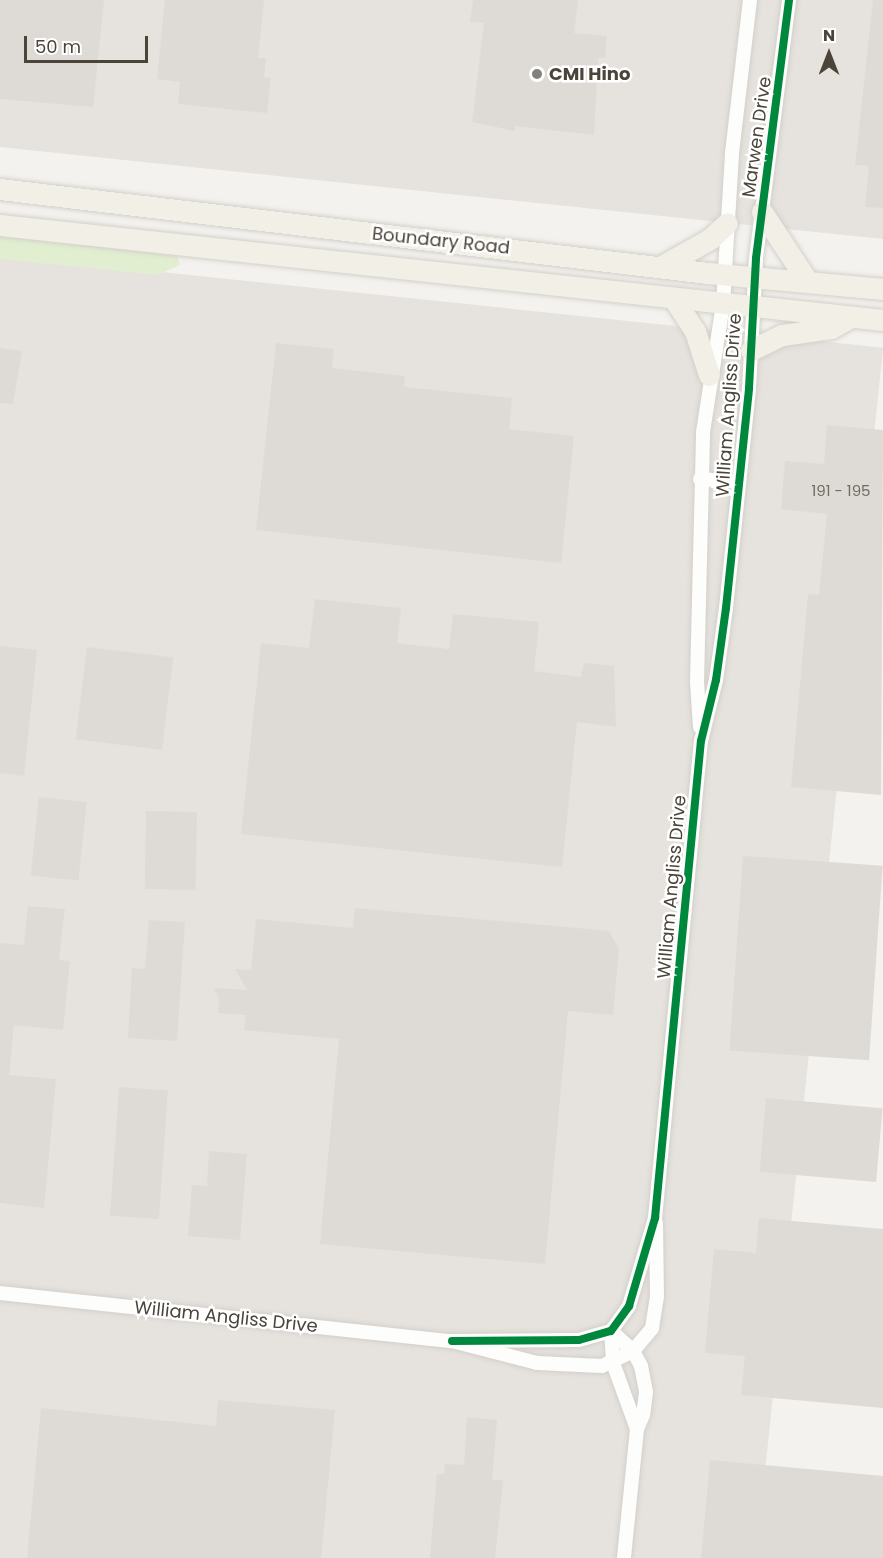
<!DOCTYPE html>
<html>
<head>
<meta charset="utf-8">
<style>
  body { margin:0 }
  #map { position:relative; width:883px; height:1558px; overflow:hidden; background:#f4f2ee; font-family:Poppins,sans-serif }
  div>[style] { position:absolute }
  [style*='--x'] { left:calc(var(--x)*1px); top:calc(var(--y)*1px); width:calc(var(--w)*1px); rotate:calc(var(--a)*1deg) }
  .industrial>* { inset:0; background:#e6e2de; transform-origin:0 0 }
  .green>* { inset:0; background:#e1eecf }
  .parking>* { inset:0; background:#e6e3df; transform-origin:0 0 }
  .building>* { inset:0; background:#dedbd6; transform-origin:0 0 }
  .roads { filter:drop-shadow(0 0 2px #d2d0cb) drop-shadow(0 0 2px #d2d0cb) }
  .street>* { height:14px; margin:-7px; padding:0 7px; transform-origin:7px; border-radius:7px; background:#fdfdfc }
  .primary>* { height:21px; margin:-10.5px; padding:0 10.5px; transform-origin:10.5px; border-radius:10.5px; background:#f2efe6 }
  .cycleway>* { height:8px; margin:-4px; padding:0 4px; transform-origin:4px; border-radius:4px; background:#00873e }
  .dots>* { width:16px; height:16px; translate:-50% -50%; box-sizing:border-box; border:3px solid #fff; border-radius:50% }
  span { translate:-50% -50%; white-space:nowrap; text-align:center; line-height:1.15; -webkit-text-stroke:5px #fff; paint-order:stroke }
  .number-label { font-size:15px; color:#706a61 }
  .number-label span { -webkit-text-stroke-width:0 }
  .poi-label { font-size:18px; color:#4b4439; font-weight:700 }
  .left { translate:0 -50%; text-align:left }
  .street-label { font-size:18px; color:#4b4439 }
  .north { position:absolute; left:799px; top:24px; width:60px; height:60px; -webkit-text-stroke:4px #fff; paint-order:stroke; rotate:0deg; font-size:16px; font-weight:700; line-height:24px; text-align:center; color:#4b4439 }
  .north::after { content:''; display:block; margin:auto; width:21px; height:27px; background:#4b4439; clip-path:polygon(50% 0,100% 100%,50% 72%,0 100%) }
  .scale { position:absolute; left:24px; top:36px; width:124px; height:27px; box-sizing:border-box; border:3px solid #4b4439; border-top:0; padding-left:8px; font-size:18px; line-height:21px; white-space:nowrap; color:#4b4439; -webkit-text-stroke:4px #fff; paint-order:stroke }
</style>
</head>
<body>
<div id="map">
  <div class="industrial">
    <i style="clip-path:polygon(0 0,883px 0,883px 239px,0 147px)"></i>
    <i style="left:0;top:255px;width:888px;height:1303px;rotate:6deg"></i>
  </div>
  <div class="green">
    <i style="clip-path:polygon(0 233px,176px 253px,180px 265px,158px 275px,0 259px)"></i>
  </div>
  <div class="parking">
    <i style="left:0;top:305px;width:209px;height:42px;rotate:6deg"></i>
    <i style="clip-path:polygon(438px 346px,566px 359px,583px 362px,599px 372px,612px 386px,607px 467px,575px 463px,578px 436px,566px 434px,569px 402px,414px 386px,418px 353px)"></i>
    <i style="clip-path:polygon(568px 499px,601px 502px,594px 532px,606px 534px,603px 568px,561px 563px)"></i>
    <i style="clip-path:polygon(625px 670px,667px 674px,647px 864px,604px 868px,562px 863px,575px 739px,587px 740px,588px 728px,619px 731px)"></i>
    <i style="clip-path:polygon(579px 1054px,622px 1059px,609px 1180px,582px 1177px,580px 1194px,551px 1192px,560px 1101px,574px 1102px)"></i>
  </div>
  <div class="building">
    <i style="clip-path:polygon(0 0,104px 0,93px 107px,0 99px)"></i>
    <i style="clip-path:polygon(165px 0,264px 0,258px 58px,266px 58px,264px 77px,271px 78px,267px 113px,178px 104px,180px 82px,157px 79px)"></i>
    <i style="clip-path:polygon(473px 0,578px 0,574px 33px,607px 36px,605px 58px,598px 58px,594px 135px,515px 126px,515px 131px,472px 122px,484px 23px,470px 22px)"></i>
    <i style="clip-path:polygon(873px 0,883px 0,883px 208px,865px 207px,869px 166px,855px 165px)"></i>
    <i style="clip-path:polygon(276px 343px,334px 349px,332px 368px,405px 376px,404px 387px,512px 398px,509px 429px,574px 436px,561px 563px,256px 530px)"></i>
    <i style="clip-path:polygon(0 348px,22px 351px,13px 404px,0 403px)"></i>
    <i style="clip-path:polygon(827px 425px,883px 430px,881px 795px,791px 787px,808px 594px,819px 595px,827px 514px,781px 509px,785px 461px,824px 464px)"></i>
    <i style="clip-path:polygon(315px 599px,401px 608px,397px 643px,449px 649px,453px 614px,539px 622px,534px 671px,581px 677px,584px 663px,614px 666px,616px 727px,577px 722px,562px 867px,241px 834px,261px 643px,309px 648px)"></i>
    <i style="clip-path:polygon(0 646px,37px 650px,24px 776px,0 773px)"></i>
    <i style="left:87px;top:647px;width:87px;height:93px;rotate:7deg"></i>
    <i style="left:39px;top:797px;width:48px;height:79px;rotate:6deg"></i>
    <i style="left:146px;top:811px;width:51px;height:78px;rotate:1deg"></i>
    <i style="left:743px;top:856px;width:140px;height:195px;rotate:4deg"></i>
    <i style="clip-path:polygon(28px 906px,65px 909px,59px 960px,70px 961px,63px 1030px,14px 1025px,9px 1075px,56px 1079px,44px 1208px,0 1203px,0 943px,24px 945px)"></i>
    <i style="clip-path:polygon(355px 908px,609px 931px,619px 949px,613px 1015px,568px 1011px,545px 1264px,320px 1244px,339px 1039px,244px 1030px,246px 1015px,218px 1013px,219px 999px,214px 988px,247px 990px,235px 969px,251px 970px,256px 919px,353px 928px)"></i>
    <i style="clip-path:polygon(149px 920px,185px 922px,177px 1041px,128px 1038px,132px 968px,145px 969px)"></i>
    <i style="left:119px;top:1087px;width:49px;height:129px;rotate:4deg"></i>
    <i style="left:766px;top:1098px;width:117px;height:74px;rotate:5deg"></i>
    <i style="clip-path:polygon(209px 1151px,247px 1154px,240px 1240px,188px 1236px,192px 1185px,207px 1186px)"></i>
    <i style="clip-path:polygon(759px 1218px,883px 1229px,883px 1408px,741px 1395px,745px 1356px,705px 1353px,714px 1249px,756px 1253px)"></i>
    <i style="clip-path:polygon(218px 1400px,335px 1410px,321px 1558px,27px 1558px,41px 1408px,216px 1426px)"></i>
    <i style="clip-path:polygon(467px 1417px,497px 1420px,492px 1480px,503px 1480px,495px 1558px,430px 1558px,437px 1474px,444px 1474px,445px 1464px,464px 1465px)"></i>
    <i style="clip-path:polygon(710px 1460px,883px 1476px,883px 1558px,701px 1558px)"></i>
  </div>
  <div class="roads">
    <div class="street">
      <i style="--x:700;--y:479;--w:39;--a:4"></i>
      <i style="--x:700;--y:727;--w:45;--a:-93.8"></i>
      <i style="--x:697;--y:682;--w:250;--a:-88.6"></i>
      <i style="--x:703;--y:432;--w:129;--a:-81.1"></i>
      <i style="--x:723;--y:305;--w:152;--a:-86.6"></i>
      <i style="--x:732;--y:153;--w:154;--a:-83.3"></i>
      <i style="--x:0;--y:1293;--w:455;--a:6.1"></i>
      <i style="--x:452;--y:1341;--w:88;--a:14.5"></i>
      <i style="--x:537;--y:1363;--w:65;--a:2.6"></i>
      <i style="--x:602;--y:1366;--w:34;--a:-26"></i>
      <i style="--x:633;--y:1351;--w:30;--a:-50"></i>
      <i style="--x:652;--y:1328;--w:32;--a:-81"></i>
      <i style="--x:657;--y:1296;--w:73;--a:-90.8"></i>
      <i style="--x:611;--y:1331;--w:30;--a:42"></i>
      <i style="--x:633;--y:1351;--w:17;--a:62"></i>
      <i style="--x:641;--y:1366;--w:26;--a:79"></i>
      <i style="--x:646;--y:1392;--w:23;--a:97"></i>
      <i style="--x:643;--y:1415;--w:15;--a:113"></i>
      <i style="--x:637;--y:1429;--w:130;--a:95.8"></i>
      <i style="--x:611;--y:1331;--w:32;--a:86"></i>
      <i style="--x:613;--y:1363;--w:70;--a:70"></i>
      <i style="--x:452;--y:1341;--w:127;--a:-0.5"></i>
      <i style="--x:579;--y:1340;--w:33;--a:-16"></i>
      <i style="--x:611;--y:1331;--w:31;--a:-54"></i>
      <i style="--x:629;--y:1306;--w:92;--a:-73.5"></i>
      <i style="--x:655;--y:1218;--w:479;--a:-84.5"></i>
      <i style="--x:701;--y:741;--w:63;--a:-76.2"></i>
      <i style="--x:716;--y:680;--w:73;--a:-82.1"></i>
      <i style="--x:726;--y:608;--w:221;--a:-84"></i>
      <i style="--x:749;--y:388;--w:130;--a:-86.9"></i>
      <i style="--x:756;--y:258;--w:260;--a:-82.7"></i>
    </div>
    <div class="primary">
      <i style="--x:0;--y:189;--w:713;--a:6.77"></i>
      <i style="--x:708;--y:273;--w:176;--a:5.2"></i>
      <i style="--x:762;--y:212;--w:84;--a:56.7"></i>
      <i style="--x:0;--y:225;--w:888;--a:6.14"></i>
      <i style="--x:662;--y:266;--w:55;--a:-29.4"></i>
      <i style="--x:710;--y:239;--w:23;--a:-43"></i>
      <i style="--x:674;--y:299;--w:38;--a:57"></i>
      <i style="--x:695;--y:331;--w:46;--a:72.3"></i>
      <i style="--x:751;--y:350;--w:34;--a:-26"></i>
      <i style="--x:782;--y:335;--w:49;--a:-8.1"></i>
      <i style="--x:831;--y:328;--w:21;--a:-29"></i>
    </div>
  </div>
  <div class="cycleway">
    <i style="--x:452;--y:1341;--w:127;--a:-0.5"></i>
    <i style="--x:579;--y:1340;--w:33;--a:-16"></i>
    <i style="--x:611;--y:1331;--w:31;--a:-54"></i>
    <i style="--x:629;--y:1306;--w:92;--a:-73.5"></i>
    <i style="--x:655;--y:1218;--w:479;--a:-84.5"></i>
    <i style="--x:701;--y:741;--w:63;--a:-76.2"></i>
    <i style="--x:716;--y:680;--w:73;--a:-82.1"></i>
    <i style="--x:726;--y:608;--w:221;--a:-84"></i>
    <i style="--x:749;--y:388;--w:130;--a:-86.9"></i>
    <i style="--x:756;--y:258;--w:260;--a:-82.7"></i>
  </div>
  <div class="dots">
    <i style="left:537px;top:74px;background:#868178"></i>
  </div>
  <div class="number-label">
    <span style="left:841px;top:491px">191 - 195</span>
  </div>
  <div class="poi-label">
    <span class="left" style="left:549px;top:74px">CMI Hino</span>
  </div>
  <div class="street-label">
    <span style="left:757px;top:137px;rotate:-82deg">Marwen Drive</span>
    <span style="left:441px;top:241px;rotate:6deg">Boundary Road</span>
    <span style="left:729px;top:405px;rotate:-86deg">William Angliss Drive</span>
    <span style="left:672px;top:887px;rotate:-85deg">William Angliss Drive</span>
    <span style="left:226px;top:1317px;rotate:6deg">William Angliss Drive</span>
  </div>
  <div class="north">N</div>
  <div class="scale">50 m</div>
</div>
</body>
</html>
